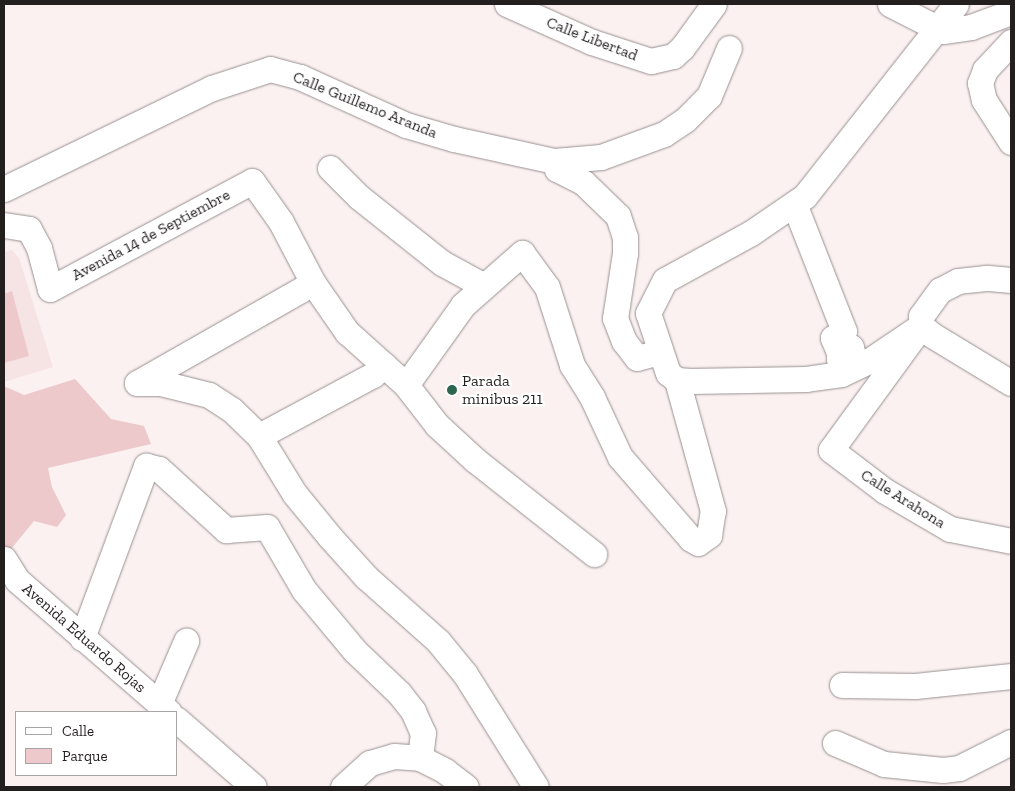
<!DOCTYPE html>
<html>
<head>
<meta charset="utf-8">
<style>
  body { margin:0 }
  #map { position:relative; width:1015px; height:791px; overflow:hidden; background:#fbf1f1; font-family:"Zilla Slab",serif }
  div>[style] { position:absolute }
  [style*='--x'] { left:calc(var(--x)*1px); top:calc(var(--y)*1px); width:calc(var(--w)*1px); rotate:calc(var(--a)*1deg) }
  .built>* { inset:0; background:#f6e3e4 }
  .green>* { inset:0; background:#edc9cb }
  .roads { filter:drop-shadow(0 0 1px #999091) drop-shadow(0 0 1px #999091) }
  .minor>* { height:25px; margin:-12.5px; padding:0 12.5px; transform-origin:12.5px; border-radius:12.5px; background:#fff }
  .dots>* { width:14px; height:14px; translate:-50% -50%; box-sizing:border-box; border:2px solid #fff; border-radius:50% }
  span { translate:-50% -50%; white-space:nowrap; text-align:center; line-height:1.15; -webkit-text-stroke:4.5px #fff; paint-order:stroke }
  .street-label { font-size:16px; color:#231f1f }
  .poi-label { font-size:16px; color:#231f1f }
  .left { translate:0 -50%; text-align:left }
  .frame { position:absolute; inset:0; border:5px solid #231f1f; pointer-events:none }
  .legend { position:absolute; left:15px; top:711px; width:162px; height:65px; box-sizing:border-box; background:#fff; border:1px solid #a7a5a5; margin:0; padding:6px 9px; list-style:none; font-size:15px; color:#231f1f }
  .legend li { display:flex; align-items:center; gap:10px; height:25px }
  .legend b { width:25px; border:1px solid #a7a5a5 }
</style>
</head>
<body>
<div id="map">
  <div class="built">
    <i style="clip-path:polygon(12px 250px,19px 258px,53px 367px,4px 382px,4px 252px)"></i>
  </div>
  <div class="green">
    <i style="clip-path:polygon(12px 291px,29px 356px,4px 363px,4px 294px)"></i>
    <i style="clip-path:polygon(75px 379px,111px 419px,144px 426px,151px 444px,48px 468px,52px 487px,66px 515px,57px 527px,34px 521px,7px 554px,4px 546px,4px 386px,24px 395px)"></i>
  </div>
  <div class="roads">
    <div class="minor">
      <i style="--x:507;--y:4;--w:93;--a:24.1"></i>
      <i style="--x:592;--y:42;--w:62;--a:17.9"></i>
      <i style="--x:651;--y:61;--w:23;--a:-13"></i>
      <i style="--x:673;--y:56;--w:12;--a:-42"></i>
      <i style="--x:682;--y:48;--w:54;--a:-54"></i>
      <i style="--x:890;--y:4;--w:59;--a:27"></i>
      <i style="--x:943;--y:31;--w:28;--a:-8"></i>
      <i style="--x:971;--y:27;--w:43;--a:-20.6"></i>
      <i style="--x:1011;--y:42;--w:38;--a:133"></i>
      <i style="--x:985;--y:70;--w:14;--a:111"></i>
      <i style="--x:980;--y:83;--w:17;--a:77"></i>
      <i style="--x:984;--y:100;--w:50;--a:57.3"></i>
      <i style="--x:554;--y:161;--w:9;--a:69"></i>
      <i style="--x:557;--y:169;--w:30;--a:27"></i>
      <i style="--x:584;--y:183;--w:47;--a:44.1"></i>
      <i style="--x:618;--y:216;--w:22;--a:72"></i>
      <i style="--x:625;--y:237;--w:16;--a:90"></i>
      <i style="--x:625;--y:253;--w:66;--a:98.7"></i>
      <i style="--x:615;--y:318;--w:25;--a:69"></i>
      <i style="--x:624;--y:341;--w:21;--a:53"></i>
      <i style="--x:637;--y:358;--w:23;--a:-15"></i>
      <i style="--x:330;--y:168;--w:41;--a:45"></i>
      <i style="--x:359;--y:197;--w:106;--a:38.5"></i>
      <i style="--x:442;--y:263;--w:48;--a:28.7"></i>
      <i style="--x:4;--y:189;--w:231;--a:-25.9"></i>
      <i style="--x:212;--y:88;--w:61;--a:-18.1"></i>
      <i style="--x:270;--y:69;--w:31;--a:15"></i>
      <i style="--x:300;--y:77;--w:116;--a:24.4"></i>
      <i style="--x:406;--y:125;--w:50;--a:16.3"></i>
      <i style="--x:454;--y:139;--w:102;--a:12.4"></i>
      <i style="--x:554;--y:161;--w:47;--a:-4.9"></i>
      <i style="--x:601;--y:157;--w:67;--a:-20.1"></i>
      <i style="--x:664;--y:134;--w:25;--a:-34"></i>
      <i style="--x:685;--y:120;--w:34;--a:-45"></i>
      <i style="--x:709;--y:96;--w:52;--a:-67.4"></i>
      <i style="--x:795;--y:206;--w:134;--a:68.6"></i>
      <i style="--x:844;--y:331;--w:13;--a:148"></i>
      <i style="--x:833;--y:338;--w:13;--a:67"></i>
      <i style="--x:838;--y:350;--w:13;--a:-13"></i>
      <i style="--x:851;--y:347;--w:5;--a:79"></i>
      <i style="--x:852;--y:352;--w:14;--a:155"></i>
      <i style="--x:839;--y:358;--w:16;--a:83"></i>
      <i style="--x:4;--y:225;--w:25;--a:9"></i>
      <i style="--x:29;--y:229;--w:21;--a:62"></i>
      <i style="--x:39;--y:248;--w:42;--a:75"></i>
      <i style="--x:50;--y:289;--w:229;--a:-28.1"></i>
      <i style="--x:252;--y:181;--w:50;--a:54.7"></i>
      <i style="--x:281;--y:222;--w:69;--a:62.3"></i>
      <i style="--x:313;--y:283;--w:60;--a:55.2"></i>
      <i style="--x:347;--y:332;--w:79;--a:41.9"></i>
      <i style="--x:406;--y:385;--w:51;--a:52.2"></i>
      <i style="--x:437;--y:425;--w:52;--a:42.6"></i>
      <i style="--x:475;--y:460;--w:152;--a:38.3"></i>
      <i style="--x:1011;--y:280;--w:25;--a:-175"></i>
      <i style="--x:986;--y:278;--w:28;--a:174"></i>
      <i style="--x:958;--y:281;--w:20;--a:153"></i>
      <i style="--x:940;--y:290;--w:32;--a:126"></i>
      <i style="--x:921;--y:316;--w:10;--a:90"></i>
      <i style="--x:921;--y:326;--w:14;--a:39"></i>
      <i style="--x:932;--y:335;--w:92;--a:31.3"></i>
      <i style="--x:921;--y:326;--w:63;--a:146.1"></i>
      <i style="--x:869;--y:361;--w:31;--a:155"></i>
      <i style="--x:841;--y:374;--w:35;--a:172"></i>
      <i style="--x:806;--y:379;--w:116;--a:179"></i>
      <i style="--x:690;--y:381;--w:13;--a:-176"></i>
      <i style="--x:677;--y:380;--w:11;--a:-142"></i>
      <i style="--x:668;--y:373;--w:63;--a:-108.4"></i>
      <i style="--x:648;--y:313;--w:37;--a:-63"></i>
      <i style="--x:665;--y:280;--w:98;--a:-28.7"></i>
      <i style="--x:751;--y:233;--w:65;--a:-34.4"></i>
      <i style="--x:805;--y:196;--w:244;--a:-51.8"></i>
      <i style="--x:914;--y:336;--w:141;--a:126.1"></i>
      <i style="--x:831;--y:450;--w:68;--a:37.2"></i>
      <i style="--x:885;--y:491;--w:75;--a:30.3"></i>
      <i style="--x:950;--y:529;--w:62;--a:11.1"></i>
      <i style="--x:137;--y:383;--w:24;--a:0"></i>
      <i style="--x:161;--y:383;--w:49;--a:14"></i>
      <i style="--x:209;--y:395;--w:27;--a:33"></i>
      <i style="--x:232;--y:410;--w:37;--a:44"></i>
      <i style="--x:259;--y:436;--w:67;--a:58.4"></i>
      <i style="--x:294;--y:493;--w:57;--a:50.7"></i>
      <i style="--x:330;--y:537;--w:54;--a:48"></i>
      <i style="--x:366;--y:577;--w:96;--a:41.6"></i>
      <i style="--x:438;--y:641;--w:43;--a:50.7"></i>
      <i style="--x:465;--y:674;--w:133;--a:57.9"></i>
      <i style="--x:137;--y:383;--w:202;--a:-29.6"></i>
      <i style="--x:406;--y:385;--w:98;--a:-54.5"></i>
      <i style="--x:463;--y:305;--w:79;--a:-41.4"></i>
      <i style="--x:522;--y:253;--w:42;--a:53.7"></i>
      <i style="--x:547;--y:287;--w:82;--a:72.2"></i>
      <i style="--x:572;--y:365;--w:38;--a:58"></i>
      <i style="--x:592;--y:397;--w:66;--a:65"></i>
      <i style="--x:620;--y:457;--w:108;--a:49.1"></i>
      <i style="--x:691;--y:539;--w:8;--a:30"></i>
      <i style="--x:698;--y:543;--w:14;--a:-36"></i>
      <i style="--x:709;--y:535;--w:24;--a:-81"></i>
      <i style="--x:713;--y:511;--w:136;--a:-105.4"></i>
      <i style="--x:259;--y:436;--w:129;--a:-28.2"></i>
      <i style="--x:373;--y:375;--w:15;--a:-42"></i>
      <i style="--x:4;--y:559;--w:25;--a:58"></i>
      <i style="--x:17;--y:580;--w:201;--a:41"></i>
      <i style="--x:82;--y:638;--w:184;--a:-69.6"></i>
      <i style="--x:146;--y:466;--w:13;--a:13"></i>
      <i style="--x:159;--y:469;--w:91;--a:42.3"></i>
      <i style="--x:226;--y:530;--w:41;--a:-4.2"></i>
      <i style="--x:267;--y:527;--w:73;--a:59.6"></i>
      <i style="--x:304;--y:590;--w:80;--a:50.1"></i>
      <i style="--x:355;--y:651;--w:61;--a:43.7"></i>
      <i style="--x:399;--y:693;--w:23;--a:52"></i>
      <i style="--x:413;--y:711;--w:24;--a:66"></i>
      <i style="--x:423;--y:733;--w:25;--a:97"></i>
      <i style="--x:842;--y:685;--w:73;--a:0.8"></i>
      <i style="--x:915;--y:686;--w:97;--a:-5.9"></i>
      <i style="--x:159;--y:704;--w:69;--a:-66.8"></i>
      <i style="--x:176;--y:719;--w:103;--a:41.1"></i>
      <i style="--x:835;--y:743;--w:53;--a:23.2"></i>
      <i style="--x:884;--y:764;--w:59;--a:5.8"></i>
      <i style="--x:943;--y:770;--w:16;--a:-7"></i>
      <i style="--x:959;--y:768;--w:58;--a:-26.6"></i>
      <i style="--x:343;--y:787;--w:36;--a:-42"></i>
      <i style="--x:370;--y:763;--w:25;--a:-16"></i>
      <i style="--x:394;--y:756;--w:26;--a:4"></i>
      <i style="--x:420;--y:758;--w:28;--a:27"></i>
      <i style="--x:445;--y:771;--w:26;--a:37"></i>
    </div>
  </div>
  <div class="dots">
    <i style="left:452px;top:390px;background:#2c664e"></i>
  </div>
  <div class="street-label">
    <span style="left:592px;top:39px;rotate:21deg">Calle Libertad</span>
    <span style="left:365px;top:105px;rotate:22deg">Calle Guillemo Aranda</span>
    <span style="left:151px;top:235px;rotate:-28deg">Avenida 14 de Septiembre</span>
    <span style="left:903px;top:499px;rotate:32deg">Calle Arahona</span>
    <span style="left:84px;top:638px;rotate:41deg">Avenida Eduardo Rojas</span>
  </div>
  <div class="poi-label">
    <span class="left" style="left:462px;top:390px">Parada<br>minibus 211</span>
  </div>
  <div class="frame"></div>
  <ul class="legend">
  <li><b style="height:6px;background:#fff"></b>Calle</li>
  <li><b style="height:14px;background:#edc9cb"></b>Parque</li>
  </ul>
</div>
</body>
</html>
